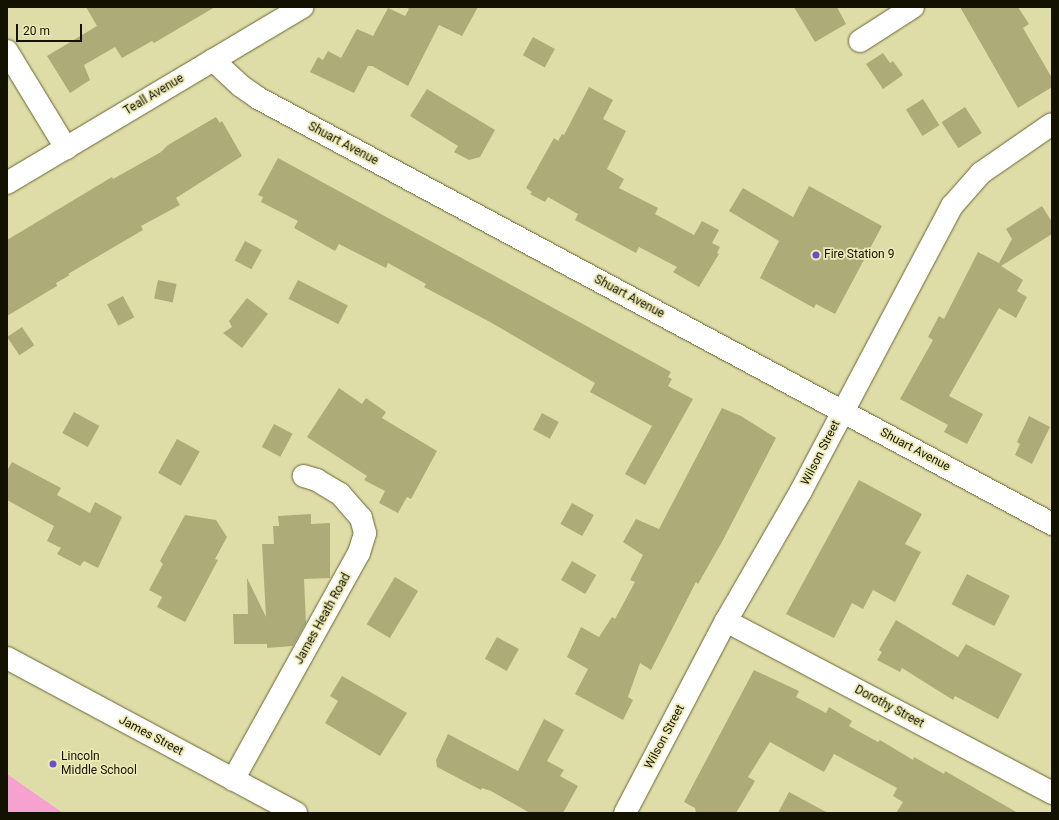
<!DOCTYPE html>
<html>
<head>
<meta charset="utf-8">
<style>
  body { margin:0 }
  #map { position:relative; width:1059px; height:820px; overflow:hidden; background:#dfdda7; font-family:Roboto,sans-serif }
  div>[style] { position:absolute }
  [style*='--x'] { left:calc(var(--x)*1px); top:calc(var(--y)*1px); width:calc(var(--w)*1px); rotate:calc(var(--a)*1deg) }
  .green>* { inset:0; background:#f6a1d0 }
  .building>* { inset:0; background:#adab77; transform-origin:0 0 }
  .roads { filter:drop-shadow(0 0 1px #686634) drop-shadow(0 0 1px #686634) }
  .minor>* { height:22px; margin:-11px; padding:0 11px; transform-origin:11px; border-radius:11px; background:#fff }
  .tertiary>* { height:22px; margin:-11px; padding:0 11px; transform-origin:11px; border-radius:11px; background:#fff }
  .primary>* { height:22px; margin:-11px; padding:0 11px; transform-origin:11px; border-radius:11px; background:#fff }
  .dots>* { width:11px; height:11px; translate:-50% -50%; box-sizing:border-box; border:2px solid #eceab4; border-radius:50% }
  span { translate:-50% -50%; white-space:nowrap; text-align:center; line-height:1.15; -webkit-text-stroke:3.5px #eceab4; paint-order:stroke }
  .street-label { font-size:12px; color:#131201 }
  .poi-label { font-size:12px; color:#131201 }
  .left { translate:0 -50%; text-align:left }
  .frame { position:absolute; inset:0; border:8px solid #131201; pointer-events:none }
  .scale { position:absolute; left:16px; top:24px; width:66px; height:18px; box-sizing:border-box; border:2px solid #131201; border-top:0; padding-left:5px; font-size:12px; line-height:14px; white-space:nowrap; color:#131201; -webkit-text-stroke:3px #eceab4; paint-order:stroke }
</style>
</head>
<body>
<div id="map">
  <div class="green">
    <i style="clip-path:polygon(7px 774px,63px 813px,7px 813px)"></i>
  </div>
  <div class="building">
    <i style="clip-path:polygon(86px 7px,215px 7px,154px 43px,152px 41px,122px 58px,115px 47px,84px 65px,90px 80px,70px 93px,47px 56px,97px 26px)"></i>
    <i style="clip-path:polygon(406px 7px,478px 7px,462px 36px,439px 25px,408px 86px,372px 66px,368px 66px,354px 93px,310px 72px,318px 57px,323px 60px,328px 51px,341px 58px,357px 29px,373px 36px,388px 8px,405px 16px,409px 9px)"></i>
    <i style="clip-path:polygon(794px 7px,837px 7px,846px 24px,815px 42px)"></i>
    <i style="clip-path:polygon(960px 7px,1018px 7px,1029px 24px,1023px 28px,1052px 78px,1052px 87px,1018px 108px)"></i>
    <i style="left:533px;top:37px;width:25px;height:21px;rotate:29deg"></i>
    <i style="clip-path:polygon(883px 53px,890px 63px,893px 61px,903px 75px,883px 89px,866px 64px)"></i>
    <i style="clip-path:polygon(589px 87px,613px 100px,603px 119px,626px 131px,607px 169px,624px 179px,619px 188px,658px 208px,655px 214px,694px 235px,702px 221px,719px 230px,712px 243px,720px 247px,717px 253px,719px 254px,699px 287px,673px 272px,677px 267px,639px 247px,636px 253px,575px 220px,578px 214px,548px 197px,545px 202px,530px 194px,532px 192px,526px 188px,554px 138px,558px 141px,562px 134px,564px 135px)"></i>
    <i style="clip-path:polygon(427px 89px,495px 130px,480px 157px,469px 160px,454px 152px,458px 146px,410px 116px)"></i>
    <i style="left:923px;top:99px;width:31px;height:20px;rotate:58deg"></i>
    <i style="left:965px;top:107px;width:31px;height:28px;rotate:57deg"></i>
    <i style="clip-path:polygon(216px 117px,220px 123px,222px 121px,242px 156px,176px 198px,180px 205px,141px 226px,143px 230px,68px 274px,70px 275px,56px 283px,57px 286px,7px 316px,7px 240px,112px 177px,113px 179px,161px 152px,168px 145px)"></i>
    <i style="clip-path:polygon(278px 158px,671px 372px,668px 377px,672px 379px,668px 386px,693px 399px,645px 485px,625px 474px,652px 426px,590px 392px,595px 383px,490px 322px,424px 287px,426px 284px,388px 263px,386px 268px,339px 244px,335px 251px,294px 228px,298px 221px,261px 202px,263px 197px,258px 195px)"></i>
    <i style="clip-path:polygon(809px 186px,882px 226px,835px 314px,816px 304px,814px 308px,760px 278px,779px 241px,729px 211px,743px 188px,793px 217px)"></i>
    <i style="clip-path:polygon(1042px 206px,1052px 222px,1052px 234px,1001px 266px,1023px 280px,1017px 291px,1027px 297px,1016px 318px,999px 308px,949px 396px,983px 414px,967px 444px,944px 432px,948px 425px,900px 399px,933px 340px,928px 337px,939px 316px,944px 319px,978px 252px,999px 263px,1012px 239px,1006px 229px)"></i>
    <i style="left:245px;top:241px;width:19px;height:22px;rotate:28deg"></i>
    <i style="left:158px;top:280px;width:19px;height:19px;rotate:12deg"></i>
    <i style="left:298px;top:280px;width:56px;height:21px;rotate:27deg"></i>
    <i style="left:123px;top:296px;width:24px;height:18px;rotate:62deg"></i>
    <i style="clip-path:polygon(247px 298px,268px 314px,242px 348px,223px 333px,232px 327px,229px 321px)"></i>
    <i style="left:22px;top:327px;width:22px;height:18px;rotate:56deg"></i>
    <i style="clip-path:polygon(339px 388px,362px 404px,366px 398px,386px 412px,382px 418px,437px 451px,411px 499px,407px 497px,398px 513px,379px 503px,385px 491px,364px 480px,367px 476px,307px 437px)"></i>
    <i style="clip-path:polygon(722px 408px,741px 416px,776px 438px,723px 540px,698px 584px,696px 582px,651px 670px,640px 663px,628px 697px,633px 700px,623px 720px,575px 694px,588px 669px,567px 657px,581px 627px,599px 637px,612px 617px,615px 619px,635px 582px,630px 580px,643px 555px,623px 542px,636px 519px,659px 529px)"></i>
    <i style="left:74px;top:412px;width:29px;height:24px;rotate:29deg"></i>
    <i style="left:542px;top:413px;width:19px;height:19px;rotate:28deg"></i>
    <i style="clip-path:polygon(1029px 416px,1050px 427px,1032px 464px,1015px 455px,1020px 444px,1017px 442px)"></i>
    <i style="left:274px;top:424px;width:21px;height:26px;rotate:28deg"></i>
    <i style="left:177px;top:439px;width:26px;height:39px;rotate:29deg"></i>
    <i style="clip-path:polygon(12px 462px,61px 488px,57px 495px,90px 513px,95px 502px,122px 517px,98px 568px,84px 561px,80px 566px,57px 554px,61px 548px,47px 541px,54px 526px,7px 500px,7px 471px)"></i>
    <i style="clip-path:polygon(859px 480px,922px 514px,905px 544px,921px 552px,895px 602px,873px 590px,863px 609px,852px 603px,834px 638px,786px 614px)"></i>
    <i style="left:572px;top:503px;width:25px;height:24px;rotate:29deg"></i>
    <i style="clip-path:polygon(311px 514px,311px 524px,330px 523px,330px 578px,304px 579px,306px 623px,293px 646px,267px 648px,267px 644px,234px 644px,233px 614px,248px 614px,247px 578px,266px 617px,262px 544px,274px 544px,273px 526px,279px 526px,278px 516px)"></i>
    <i style="clip-path:polygon(185px 515px,216px 520px,227px 537px,215px 559px,218px 560px,185px 622px,157px 607px,162px 597px,149px 590px,163px 564px,160px 561px)"></i>
    <i style="left:572px;top:561px;width:28px;height:22px;rotate:30deg"></i>
    <i style="left:967px;top:574px;width:48px;height:34px;rotate:27deg"></i>
    <i style="left:395px;top:577px;width:27px;height:55px;rotate:31deg"></i>
    <i style="clip-path:polygon(896px 620px,958px 657px,966px 644px,1022px 674px,998px 719px,955px 696px,953px 700px,902px 668px,900px 672px,877px 660px,882px 652px,879px 650px)"></i>
    <i style="left:497px;top:637px;width:25px;height:25px;rotate:29deg"></i>
    <i style="clip-path:polygon(754px 670px,799px 691px,796px 697px,826px 713px,829px 707px,852px 721px,849px 726px,878px 742px,880px 740px,913px 760px,914px 757px,944px 774px,945px 771px,1018px 813px,896px 813px,903px 802px,893px 796px,897px 788px,834px 754px,824px 772px,770px 742px,748px 777px,755px 781px,736px 813px,696px 813px,695px 808px,684px 802px)"></i>
    <i style="clip-path:polygon(342px 676px,407px 713px,380px 756px,325px 723px,338px 701px,330px 696px)"></i>
    <i style="clip-path:polygon(544px 719px,564px 730px,547px 761px,564px 770px,560px 776px,578px 786px,563px 813px,530px 813px,491px 791px,482px 788px,481px 790px,437px 767px,436px 760px,448px 734px,518px 771px)"></i>
    <i style="clip-path:polygon(789px 792px,828px 813px,778px 813px)"></i>
  </div>
  <div class="roads">
    <div class="minor">
      <i style="--x:860;--y:41;--w:63;--a:-32.7"></i>
      <i style="--x:7;--y:51;--w:114;--a:58.7"></i>
      <i style="--x:213;--y:60;--w:38;--a:43"></i>
      <i style="--x:241;--y:86;--w:21;--a:35"></i>
      <i style="--x:258;--y:98;--w:901;--a:28.21"></i>
      <i style="--x:726;--y:621;--w:369;--a:27.8"></i>
      <i style="--x:233;--y:780;--w:260;--a:-61"></i>
      <i style="--x:359;--y:553;--w:21;--a:-73"></i>
      <i style="--x:365;--y:533;--w:16;--a:-105"></i>
      <i style="--x:361;--y:518;--w:32;--a:-131"></i>
      <i style="--x:340;--y:494;--w:27;--a:-149"></i>
      <i style="--x:317;--y:480;--w:14;--a:-163"></i>
      <i style="--x:625;--y:813;--w:217;--a:-62.3"></i>
      <i style="--x:726;--y:621;--w:150;--a:-60"></i>
      <i style="--x:801;--y:491;--w:323;--a:-62.1"></i>
      <i style="--x:952;--y:206;--w:44;--a:-48.7"></i>
      <i style="--x:981;--y:173;--w:86;--a:-34.6"></i>
    </div>
    <div class="tertiary">
      <i style="--x:7;--y:183;--w:344;--a:-30.8"></i>
    </div>
    <div class="primary">
      <i style="--x:7;--y:658;--w:328;--a:28.2"></i>
    </div>
  </div>
  <div class="dots">
    <i style="left:816px;top:255px;background:#6550c9"></i>
    <i style="left:53px;top:764px;background:#6550c9"></i>
  </div>
  <div class="street-label">
    <span style="left:154px;top:95px;rotate:-31deg">Teall Avenue</span>
    <span style="left:343px;top:144px;rotate:28deg">Shuart Avenue</span>
    <span style="left:629px;top:297px;rotate:28deg">Shuart Avenue</span>
    <span style="left:915px;top:450px;rotate:28deg">Shuart Avenue</span>
    <span style="left:821px;top:453px;rotate:-63deg">Wilson Street</span>
    <span style="left:323px;top:619px;rotate:-61deg">James Heath Road</span>
    <span style="left:889px;top:707px;rotate:28deg">Dorothy Street</span>
    <span style="left:151px;top:736px;rotate:28deg">James Street</span>
    <span style="left:665px;top:737px;rotate:-62deg">Wilson Street</span>
  </div>
  <div class="poi-label">
    <span class="left" style="left:824px;top:255px">Fire Station 9</span>
    <span class="left" style="left:61px;top:764px">Lincoln<br>Middle School</span>
  </div>
  <div class="frame"></div>
  <div class="scale">20 m</div>
</div>
</body>
</html>
